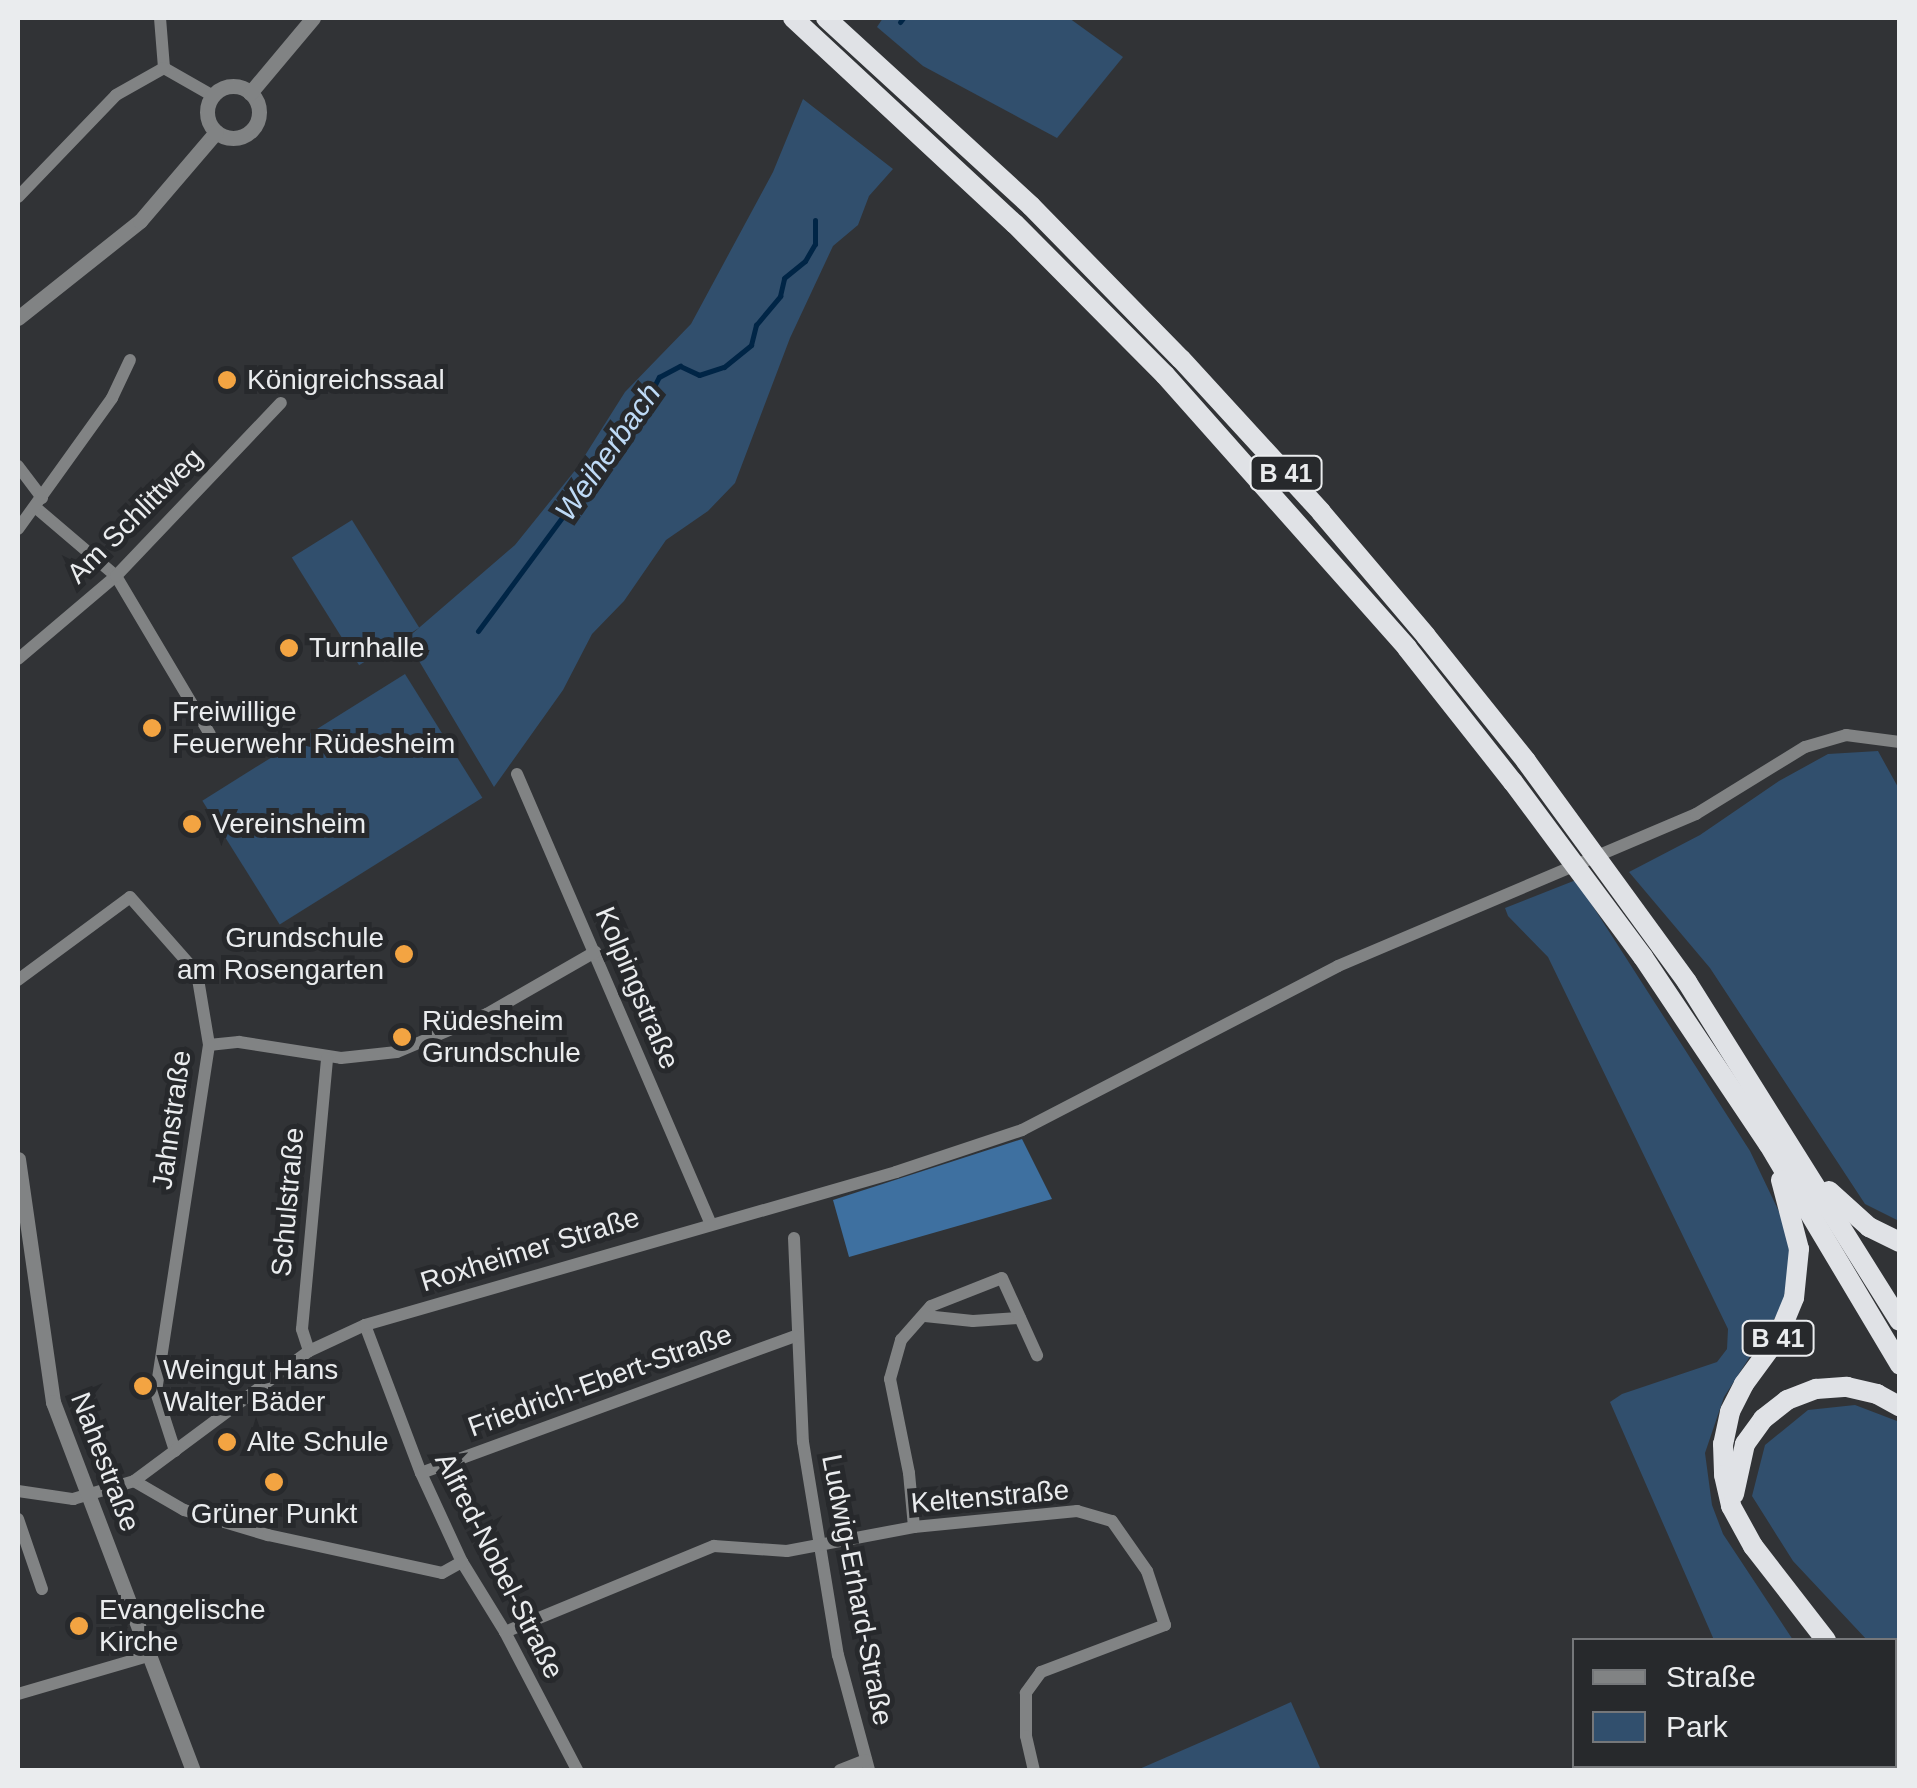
<!DOCTYPE html>
<html>
<head>
<meta charset="utf-8">
<style>
  body { margin:0 }
  #map { position:relative; width:1917px; height:1788px; overflow:hidden; background:#313336; font-family:Arial,sans-serif }
  div>[style] { position:absolute }
  [style*='--x'] { left:calc(var(--x)*1px); top:calc(var(--y)*1px); width:calc(var(--w)*1px); rotate:calc(var(--a)*1deg) }
  .green>* { inset:0; background:#314f6d; transform-origin:0 0 }
  .forest>* { inset:0; background:#3e70a0 }
  .stream>* { height:5px; margin:-2.5px; padding:0 2.5px; transform-origin:2.5px; border-radius:2.5px; background:#002546 }
  .minor>* { height:12px; margin:-6px; padding:0 6px; transform-origin:6px; border-radius:6px; background:#818384 }
  .tertiary>* { height:15px; margin:-7.5px; padding:0 7.5px; transform-origin:7.5px; border-radius:7.5px; background:#818384 }
  .tertiary>.ring { margin:-7.5px; padding:0; box-sizing:content-box; background:none; border:15px solid #818384; border-radius:50% }
  .trunk>* { height:20px; margin:-10px; padding:0 10px; transform-origin:10px; border-radius:10px; background:#e0e2e6 }
  .dots>* { width:28px; height:28px; translate:-50% -50%; box-sizing:border-box; border:5px solid #27292c; border-radius:50% }
  span { translate:-50% -50%; white-space:nowrap; text-align:center; line-height:1.15; -webkit-text-stroke:10px #27292c; paint-order:stroke }
  .shield-label span { padding:2px 8px; background:#27292c; border:2px solid; border-radius:8px; -webkit-text-stroke-width:0 }
  .shield-label { font-size:25px; color:#eaecee; font-weight:700 }
  .poi-label { font-size:28px; color:#eaecee }
  .left { translate:0 -50%; text-align:left }
  .right { translate:-100% -50%; text-align:right }
  .street-label { font-size:28px; color:#eaecee }
  .water-label { font-size:30px; color:#bedaf6; font-style:italic }
  .frame { position:absolute; inset:0; border:20px solid #eaecee; pointer-events:none }
  .legend { position:absolute; left:1572px; top:1638px; width:325px; height:130px; box-sizing:border-box; background:#27292c; border:2px solid #75777a; margin:0; padding:12px 18px; list-style:none; font-size:30px; color:#eaecee }
  .legend li { display:flex; align-items:center; gap:20px; height:50px }
  .legend b { width:50px; border:2px solid #75777a }
</style>
</head>
<body>
<div id="map">
  <div class="green">
    <i style="clip-path:polygon(883px 18px,1069px 18px,1123px 57px,1057px 138px,923px 66px,877px 27px)"></i>
    <i style="clip-path:polygon(803px 99px,893px 169px,869px 196px,858px 225px,833px 246px,790px 338px,735px 483px,708px 511px,666px 540px,624px 601px,592px 634px,563px 690px,494px 787px,406px 639px,515px 545px,577px 468px,625px 392px,691px 324px,773px 172px)"></i>
    <i style="left:352px;top:520px;width:127px;height:71px;rotate:58deg"></i>
    <i style="left:405px;top:674px;width:146px;height:239px;rotate:58deg"></i>
    <i style="clip-path:polygon(1878px 751px,1899px 789px,1899px 1221px,1865px 1204px,1710px 968px,1629px 872px,1700px 835px,1779px 781px,1828px 754px)"></i>
    <i style="clip-path:polygon(1576px 880px,1750px 1151px,1782px 1218px,1791px 1252px,1783px 1305px,1724px 1397px,1705px 1453px,1712px 1505px,1723px 1534px,1793px 1640px,1714px 1640px,1610px 1402px,1622px 1394px,1717px 1362px,1727px 1349px,1728px 1329px,1548px 957px,1508px 916px,1505px 908px)"></i>
    <i style="clip-path:polygon(1855px 1405px,1897px 1421px,1899px 1427px,1899px 1675px,1895px 1671px,1894px 1640px,1867px 1640px,1793px 1561px,1752px 1496px,1765px 1445px,1808px 1410px)"></i>
    <i style="clip-path:polygon(1291px 1702px,1321px 1770px,1137px 1770px,1222px 1733px)"></i>
    <i style="clip-path:polygon(1787px 1766px,1873px 1766px,1873px 1769px,1788px 1770px)"></i>
  </div>
  <div class="forest">
    <i style="clip-path:polygon(1022px 1139px,1052px 1199px,849px 1257px,833px 1200px)"></i>
  </div>
  <div class="stream">
    <i style="--x:900;--y:22;--w:5;--a:-53"></i>
    <i style="--x:478;--y:631;--w:277;--a:-53.5"></i>
    <i style="--x:643;--y:408;--w:35;--a:-63"></i>
    <i style="--x:659;--y:377;--w:24;--a:-28"></i>
    <i style="--x:680;--y:366;--w:21;--a:25"></i>
    <i style="--x:699;--y:375;--w:26;--a:-18"></i>
    <i style="--x:724;--y:367;--w:35;--a:-39"></i>
    <i style="--x:751;--y:345;--w:21;--a:-76"></i>
    <i style="--x:756;--y:325;--w:38;--a:-50"></i>
    <i style="--x:780;--y:296;--w:18;--a:-77"></i>
    <i style="--x:784;--y:278;--w:27;--a:-39"></i>
    <i style="--x:805;--y:261;--w:20;--a:-60"></i>
    <i style="--x:815;--y:244;--w:24;--a:-90"></i>
  </div>
  <div class="minor">
    <i style="--x:160;--y:18;--w:50;--a:85.4"></i>
    <i style="--x:164;--y:68;--w:56;--a:29.7"></i>
    <i style="--x:18;--y:197;--w:141;--a:-46.1"></i>
    <i style="--x:116;--y:95;--w:55;--a:-29.4"></i>
    <i style="--x:18;--y:466;--w:40;--a:53"></i>
    <i style="--x:35;--y:507;--w:106;--a:40.4"></i>
    <i style="--x:116;--y:576;--w:184;--a:59.3"></i>
    <i style="--x:18;--y:529;--w:161;--a:-54.3"></i>
    <i style="--x:112;--y:398;--w:42;--a:-64.7"></i>
    <i style="--x:18;--y:659;--w:128;--a:-40.3"></i>
    <i style="--x:116;--y:576;--w:239;--a:-46.4"></i>
    <i style="--x:517;--y:774;--w:489;--a:66.7"></i>
    <i style="--x:18;--y:980;--w:139;--a:-36.5"></i>
    <i style="--x:130;--y:897;--w:101;--a:48.6"></i>
    <i style="--x:197;--y:973;--w:73;--a:80.5"></i>
    <i style="--x:209;--y:1045;--w:351;--a:98.7"></i>
    <i style="--x:156;--y:1392;--w:62;--a:72.1"></i>
    <i style="--x:209;--y:1045;--w:30;--a:-6"></i>
    <i style="--x:239;--y:1042;--w:103;--a:8.9"></i>
    <i style="--x:341;--y:1058;--w:56;--a:-6.1"></i>
    <i style="--x:397;--y:1052;--w:98;--a:-22.9"></i>
    <i style="--x:487;--y:1014;--w:125;--a:-29.9"></i>
    <i style="--x:794;--y:1238;--w:204;--a:87.5"></i>
    <i style="--x:803;--y:1442;--w:216;--a:80.7"></i>
    <i style="--x:838;--y:1655;--w:119;--a:74.9"></i>
    <i style="--x:925;--y:1316;--w:48;--a:5.9"></i>
    <i style="--x:973;--y:1321;--w:47;--a:-3.7"></i>
    <i style="--x:365;--y:1325;--w:158;--a:69.3"></i>
    <i style="--x:421;--y:1473;--w:98;--a:65.3"></i>
    <i style="--x:462;--y:1562;--w:82;--a:58.4"></i>
    <i style="--x:505;--y:1632;--w:156;--a:62.4"></i>
    <i style="--x:309;--y:1351;--w:23;--a:-108"></i>
    <i style="--x:302;--y:1329;--w:272;--a:-84.7"></i>
    <i style="--x:421;--y:1473;--w:399;--a:-20.1"></i>
    <i style="--x:134;--y:1481;--w:58;--a:30.1"></i>
    <i style="--x:184;--y:1510;--w:88;--a:16.6"></i>
    <i style="--x:268;--y:1535;--w:178;--a:12.3"></i>
    <i style="--x:442;--y:1573;--w:23;--a:-29"></i>
    <i style="--x:18;--y:1491;--w:56;--a:8.3"></i>
    <i style="--x:73;--y:1499;--w:64;--a:-16.4"></i>
    <i style="--x:134;--y:1481;--w:218;--a:-36.6"></i>
    <i style="--x:309;--y:1351;--w:62;--a:-24.9"></i>
    <i style="--x:365;--y:1325;--w:553;--a:-16.07"></i>
    <i style="--x:896;--y:1172;--w:133;--a:-18.4"></i>
    <i style="--x:1022;--y:1130;--w:356;--a:-27.4"></i>
    <i style="--x:1338;--y:966;--w:389;--a:-23"></i>
    <i style="--x:1696;--y:814;--w:128;--a:-31.6"></i>
    <i style="--x:1805;--y:747;--w:43;--a:-16.3"></i>
    <i style="--x:1846;--y:735;--w:54;--a:7.4"></i>
    <i style="--x:18;--y:1519;--w:74;--a:71.1"></i>
    <i style="--x:914;--y:1527;--w:54;--a:-95.3"></i>
    <i style="--x:909;--y:1473;--w:96;--a:-101.4"></i>
    <i style="--x:890;--y:1379;--w:41;--a:-74.2"></i>
    <i style="--x:901;--y:1340;--w:45;--a:-48.6"></i>
    <i style="--x:931;--y:1306;--w:76;--a:-21.5"></i>
    <i style="--x:1002;--y:1278;--w:85;--a:65.6"></i>
    <i style="--x:505;--y:1632;--w:226;--a:-22.4"></i>
    <i style="--x:714;--y:1546;--w:73;--a:3.9"></i>
    <i style="--x:787;--y:1551;--w:129;--a:-10.7"></i>
    <i style="--x:914;--y:1527;--w:164;--a:-5.6"></i>
    <i style="--x:1077;--y:1511;--w:36;--a:16"></i>
    <i style="--x:1112;--y:1521;--w:61;--a:55"></i>
    <i style="--x:1147;--y:1571;--w:57;--a:71.6"></i>
    <i style="--x:1165;--y:1625;--w:133;--a:159.2"></i>
    <i style="--x:1041;--y:1672;--w:26;--a:126"></i>
    <i style="--x:1026;--y:1693;--w:43;--a:90"></i>
    <i style="--x:1026;--y:1736;--w:35;--a:77"></i>
    <i style="--x:18;--y:1694;--w:139;--a:-16.3"></i>
    <i style="--x:840;--y:1770;--w:28;--a:-21"></i>
  </div>
  <div class="tertiary">
    <i class="ring" style="left:207px;top:86px;width:37px;height:37px"></i>
    <i style="--x:250;--y:93;--w:98;--a:-50"></i>
    <i style="--x:18;--y:318;--w:156;--a:-38.5"></i>
    <i style="--x:140;--y:221;--w:117;--a:-49.5"></i>
    <i style="--x:18;--y:1159;--w:246;--a:81.8"></i>
    <i style="--x:53;--y:1402;--w:394;--a:69.2"></i>
  </div>
  <div class="trunk">
    <i style="--x:793;--y:18;--w:303;--a:42.9"></i>
    <i style="--x:1015;--y:224;--w:213;--a:45.2"></i>
    <i style="--x:1165;--y:375;--w:365;--a:48.4"></i>
    <i style="--x:1407;--y:648;--w:171;--a:51.7"></i>
    <i style="--x:1513;--y:782;--w:218;--a:53.4"></i>
    <i style="--x:1643;--y:957;--w:226;--a:56.2"></i>
    <i style="--x:1769;--y:1145;--w:256;--a:59.2"></i>
    <i style="--x:826;--y:18;--w:278;--a:42.5"></i>
    <i style="--x:1031;--y:206;--w:214;--a:45.6"></i>
    <i style="--x:1181;--y:359;--w:207;--a:47.5"></i>
    <i style="--x:1321;--y:512;--w:162;--a:49.7"></i>
    <i style="--x:1426;--y:636;--w:160;--a:51.3"></i>
    <i style="--x:1526;--y:761;--w:273;--a:53.9"></i>
    <i style="--x:1687;--y:982;--w:400;--a:57.9"></i>
    <i style="--x:1781;--y:1180;--w:71;--a:75.4"></i>
    <i style="--x:1799;--y:1249;--w:49;--a:95.8"></i>
    <i style="--x:1794;--y:1298;--w:44;--a:112.5"></i>
    <i style="--x:1777;--y:1339;--w:56;--a:126.3"></i>
    <i style="--x:1744;--y:1384;--w:31;--a:117"></i>
    <i style="--x:1730;--y:1412;--w:33;--a:102"></i>
    <i style="--x:1723;--y:1444;--w:31;--a:88"></i>
    <i style="--x:1724;--y:1475;--w:32;--a:77"></i>
    <i style="--x:1731;--y:1506;--w:46;--a:61.2"></i>
    <i style="--x:1753;--y:1546;--w:119;--a:52.2"></i>
    <i style="--x:1829;--y:1191;--w:54;--a:42"></i>
    <i style="--x:1869;--y:1227;--w:34;--a:26"></i>
    <i style="--x:1734;--y:1494;--w:51;--a:-77.6"></i>
    <i style="--x:1745;--y:1444;--w:31;--a:-54"></i>
    <i style="--x:1763;--y:1419;--w:31;--a:-38"></i>
    <i style="--x:1787;--y:1400;--w:31;--a:-21"></i>
    <i style="--x:1816;--y:1389;--w:31;--a:-4"></i>
    <i style="--x:1847;--y:1387;--w:31;--a:13"></i>
    <i style="--x:1877;--y:1394;--w:26;--a:29"></i>
    <i style="--x:1894;--y:1710;--w:8;--a:40"></i>
    <i style="--x:1894;--y:1740;--w:8;--a:45"></i>
  </div>
  <div class="dots">
    <i style="left:227px;top:380px;background:#f3a442"></i>
    <i style="left:289px;top:648px;background:#f3a442"></i>
    <i style="left:152px;top:728px;background:#f3a442"></i>
    <i style="left:192px;top:824px;background:#f3a442"></i>
    <i style="left:404px;top:954px;background:#f3a442"></i>
    <i style="left:402px;top:1037px;background:#f3a442"></i>
    <i style="left:143px;top:1386px;background:#f3a442"></i>
    <i style="left:227px;top:1442px;background:#f3a442"></i>
    <i style="left:274px;top:1482px;background:#f3a442"></i>
    <i style="left:79px;top:1626px;background:#f3a442"></i>
  </div>
  <div class="shield-label">
    <span style="left:1286px;top:473px">B 41</span>
    <span style="left:1778px;top:1338px">B 41</span>
  </div>
  <div class="poi-label">
    <span class="left" style="left:247px;top:380px">Königreichssaal</span>
    <span class="left" style="left:309px;top:648px">Turnhalle</span>
    <span class="left" style="left:172px;top:728px">Freiwillige<br>Feuerwehr Rüdesheim</span>
    <span class="left" style="left:212px;top:824px">Vereinsheim</span>
    <span class="right" style="left:384px;top:954px">Grundschule<br>am Rosengarten</span>
    <span class="left" style="left:422px;top:1037px">Rüdesheim<br>Grundschule</span>
    <span class="left" style="left:163px;top:1386px">Weingut Hans<br>Walter Bäder</span>
    <span class="left" style="left:247px;top:1442px">Alte Schule</span>
    <span style="left:274px;top:1514px">Grüner Punkt</span>
    <span class="left" style="left:99px;top:1626px">Evangelische<br>Kirche</span>
  </div>
  <div class="street-label">
    <span style="left:135px;top:516px;rotate:-45deg">Am Schlittweg</span>
    <span style="left:637px;top:988px;rotate:67deg">Kolpingstraße</span>
    <span style="left:172px;top:1120px;rotate:-82deg">Jahnstraße</span>
    <span style="left:288px;top:1202px;rotate:-85deg">Schulstraße</span>
    <span style="left:530px;top:1250px;rotate:-17deg">Roxheimer Straße</span>
    <span style="left:600px;top:1381px;rotate:-20deg">Friedrich-Ebert-Straße</span>
    <span style="left:105px;top:1462px;rotate:69deg">Nahestraße</span>
    <span style="left:990px;top:1497px;rotate:-5deg">Keltenstraße</span>
    <span style="left:499px;top:1566px;rotate:63deg">Alfred-Nobel-Straße</span>
    <span style="left:857px;top:1590px;rotate:79deg">Ludwig-Erhard-Straße</span>
  </div>
  <div class="water-label">
    <span style="left:608px;top:452px;rotate:-55deg">Weiherbach</span>
  </div>
  <div class="frame"></div>
  <ul class="legend">
  <li><b style="height:12px;background:#818384"></b>Straße</li>
  <li><b style="height:28px;background:#314f6d"></b>Park</li>
  </ul>
</div>
</body>
</html>
